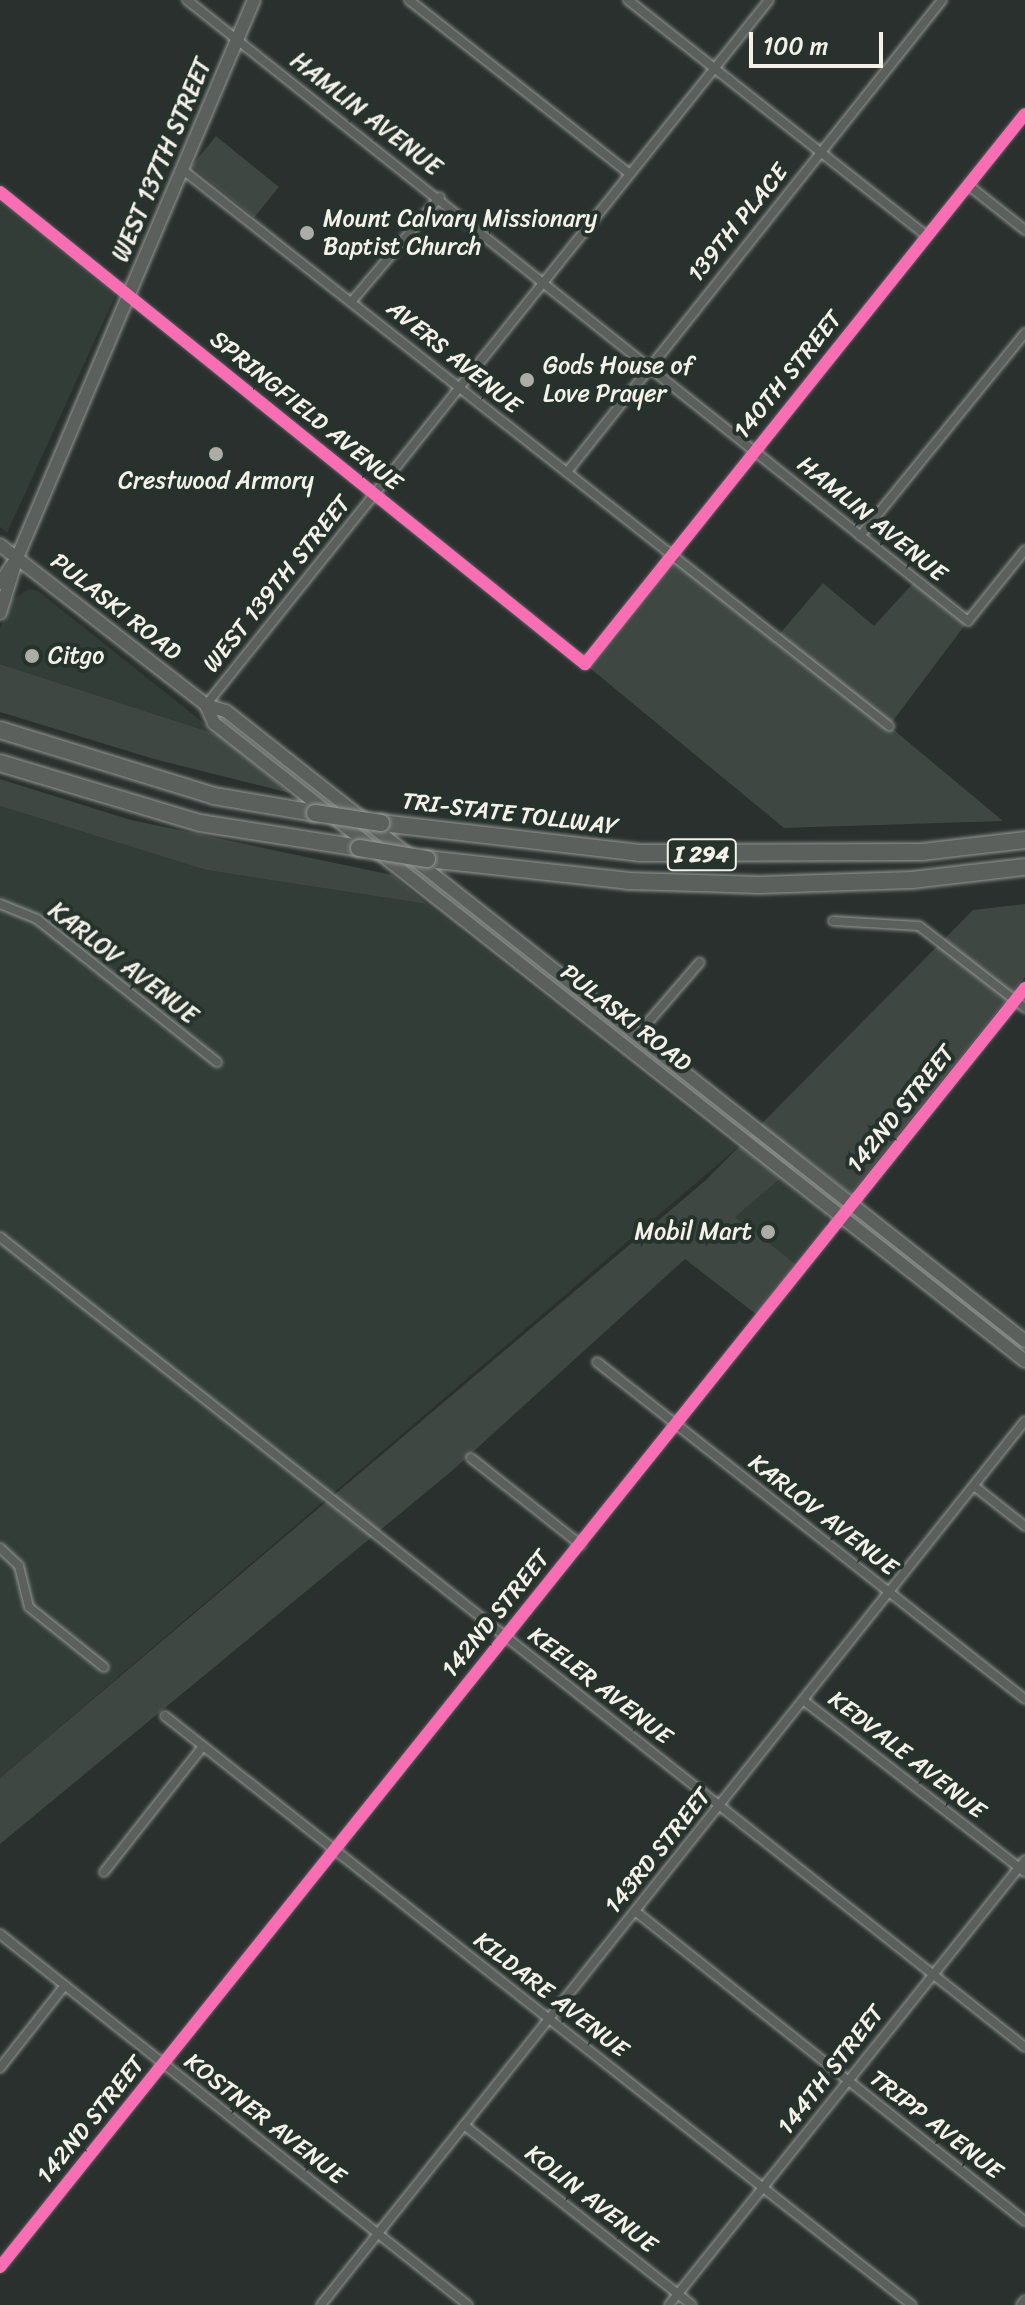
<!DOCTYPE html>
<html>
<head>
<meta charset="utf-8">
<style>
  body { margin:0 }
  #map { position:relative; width:1025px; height:2305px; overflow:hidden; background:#29302d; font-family:Sriracha,sans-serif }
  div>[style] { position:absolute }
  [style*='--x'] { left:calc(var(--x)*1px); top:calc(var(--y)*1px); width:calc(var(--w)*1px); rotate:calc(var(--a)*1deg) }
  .built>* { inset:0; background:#323d37 }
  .green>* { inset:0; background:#3e4742; transform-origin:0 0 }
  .roads { filter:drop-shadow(0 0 2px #969996) drop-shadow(0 0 2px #969996) }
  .minor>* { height:8px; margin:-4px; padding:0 4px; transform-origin:4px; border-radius:4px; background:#5c605c }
  .secondary>* { height:12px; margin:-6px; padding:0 6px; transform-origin:6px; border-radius:6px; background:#5c605c }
  .motorway>* { height:16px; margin:-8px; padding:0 8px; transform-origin:8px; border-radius:8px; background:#5c605c }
  .bridges { filter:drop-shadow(0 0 2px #969996) drop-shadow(0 0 2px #969996) }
  .motorway-bridge>* { height:16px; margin:-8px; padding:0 8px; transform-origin:8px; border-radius:8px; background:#5c605c }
  .cycleway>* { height:12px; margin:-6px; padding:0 6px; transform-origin:6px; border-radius:6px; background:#f96db3 }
  .dots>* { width:22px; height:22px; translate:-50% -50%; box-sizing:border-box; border:4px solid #26332d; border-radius:50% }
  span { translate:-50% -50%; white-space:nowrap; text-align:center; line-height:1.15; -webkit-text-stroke:8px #26332d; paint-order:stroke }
  .shield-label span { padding:2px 6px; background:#26332d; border:2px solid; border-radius:6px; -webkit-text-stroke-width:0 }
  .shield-label { font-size:22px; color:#f4f1e8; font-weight:700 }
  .street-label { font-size:24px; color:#f4f1e8 }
  .poi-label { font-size:24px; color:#f4f1e8 }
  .left { translate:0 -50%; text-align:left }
  .right { translate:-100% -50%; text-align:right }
  .scale { position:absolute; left:749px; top:32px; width:134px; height:36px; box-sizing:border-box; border:4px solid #f4f1e8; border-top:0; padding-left:10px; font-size:24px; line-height:28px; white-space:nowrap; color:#f4f1e8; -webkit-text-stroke:6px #26332d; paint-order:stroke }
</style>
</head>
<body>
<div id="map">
  <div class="built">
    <i style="clip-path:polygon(0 200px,116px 294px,7px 533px,0 527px)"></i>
    <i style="clip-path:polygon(29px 589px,38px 591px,219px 735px,0 664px,0 628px,11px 600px)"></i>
    <i style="clip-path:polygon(0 806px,206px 870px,427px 904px,737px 1148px,0 1778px)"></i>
    <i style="clip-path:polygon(781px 1177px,827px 1214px,826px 1229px,797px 1265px,734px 1217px)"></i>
  </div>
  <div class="green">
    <i style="left:216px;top:136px;width:81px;height:39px;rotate:39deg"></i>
    <i style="clip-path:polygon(672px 555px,777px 637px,823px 583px,874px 626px,916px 580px,968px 621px,889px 726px,1003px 821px,784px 828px,585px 664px)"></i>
    <i style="clip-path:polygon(0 664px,219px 735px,290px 793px,154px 759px,0 712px)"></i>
    <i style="clip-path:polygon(0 779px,131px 820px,392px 875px,427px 904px,206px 870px,0 806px)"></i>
    <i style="clip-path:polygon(1025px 904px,1025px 977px,851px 1194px,804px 1158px,735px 1217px,797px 1265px,757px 1315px,685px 1259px,453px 1470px,0 1844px,0 1778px,706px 1180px,973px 910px)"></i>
  </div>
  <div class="roads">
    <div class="minor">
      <i style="--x:187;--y:0;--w:998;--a:38.49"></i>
      <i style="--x:968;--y:621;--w:91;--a:-51.2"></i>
      <i style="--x:409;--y:0;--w:281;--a:38.2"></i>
      <i style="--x:628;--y:0;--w:381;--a:38.3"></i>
      <i style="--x:183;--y:170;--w:899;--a:38.22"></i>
      <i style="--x:968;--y:185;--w:73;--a:38.3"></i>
      <i style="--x:0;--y:192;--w:752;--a:38.9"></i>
      <i style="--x:585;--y:664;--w:704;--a:-51.34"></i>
      <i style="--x:352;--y:301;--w:136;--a:-49.8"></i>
      <i style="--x:567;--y:472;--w:603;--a:-51.53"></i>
      <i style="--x:860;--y:536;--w:262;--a:-50.9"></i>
      <i style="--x:206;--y:705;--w:902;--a:-51.39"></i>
      <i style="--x:0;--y:904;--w:40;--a:22"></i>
      <i style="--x:37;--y:919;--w:230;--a:38.5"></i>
      <i style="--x:833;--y:921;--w:86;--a:3.3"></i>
      <i style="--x:919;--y:926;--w:134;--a:37.7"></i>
      <i style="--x:637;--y:1035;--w:96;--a:-49.2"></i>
      <i style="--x:0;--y:1237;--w:1306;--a:38.32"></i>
      <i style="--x:597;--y:1362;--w:545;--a:38.22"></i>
      <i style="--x:471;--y:1458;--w:140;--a:38.3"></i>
      <i style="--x:974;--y:1486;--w:65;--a:38.1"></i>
      <i style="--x:0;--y:1548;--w:26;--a:43"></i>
      <i style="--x:19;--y:1566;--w:42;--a:76.3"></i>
      <i style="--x:29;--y:1607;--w:96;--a:38.7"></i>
      <i style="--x:803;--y:1700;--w:281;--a:37.8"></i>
      <i style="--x:165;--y:1716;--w:951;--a:38.26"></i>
      <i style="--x:104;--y:1872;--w:160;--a:-51.8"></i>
      <i style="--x:635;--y:1911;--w:498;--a:38.5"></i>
      <i style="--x:0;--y:1934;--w:597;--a:38.41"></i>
      <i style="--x:0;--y:2068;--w:105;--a:-51.9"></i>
      <i style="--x:464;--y:2125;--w:290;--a:38.3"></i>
      <i style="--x:0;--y:2267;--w:1639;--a:-51.29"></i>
      <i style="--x:321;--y:2305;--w:1130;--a:-51.47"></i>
      <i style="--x:669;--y:2305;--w:570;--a:-51.34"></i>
      <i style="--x:1021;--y:2305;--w:6;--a:-51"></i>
    </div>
    <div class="secondary">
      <i style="--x:0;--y:545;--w:261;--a:37.8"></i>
      <i style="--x:206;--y:705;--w:21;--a:17"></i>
      <i style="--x:226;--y:711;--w:79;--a:38.3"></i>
      <i style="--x:288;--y:760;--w:938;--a:38.25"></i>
      <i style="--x:0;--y:583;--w:23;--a:-56"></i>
      <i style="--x:0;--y:613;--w:58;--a:-72.8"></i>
      <i style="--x:17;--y:558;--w:606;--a:-66.99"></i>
      <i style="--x:206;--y:705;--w:20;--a:66"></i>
      <i style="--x:214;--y:723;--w:1032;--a:38.19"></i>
    </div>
    <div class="motorway">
      <i style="--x:0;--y:730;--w:224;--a:17.1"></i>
      <i style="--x:214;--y:796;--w:102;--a:9.6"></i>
      <i style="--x:0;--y:763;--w:209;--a:16.7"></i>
      <i style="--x:200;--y:823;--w:161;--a:8.9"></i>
      <i style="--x:381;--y:823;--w:260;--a:6.6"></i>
      <i style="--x:639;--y:853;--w:283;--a:-0.2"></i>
      <i style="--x:922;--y:852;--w:104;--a:-6.6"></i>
      <i style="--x:427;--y:859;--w:202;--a:6.2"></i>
      <i style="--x:628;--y:881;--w:131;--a:1.7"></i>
      <i style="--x:759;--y:885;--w:153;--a:-1.9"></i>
      <i style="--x:912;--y:880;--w:114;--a:-6.6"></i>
    </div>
  </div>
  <div class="bridges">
    <div class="motorway-bridge">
      <i style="--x:315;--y:813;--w:67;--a:8.6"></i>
      <i style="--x:359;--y:848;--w:69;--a:9.2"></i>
    </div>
  </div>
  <div class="cycleway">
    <i style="--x:0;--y:192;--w:752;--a:38.9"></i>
    <i style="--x:585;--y:664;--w:704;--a:-51.34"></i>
    <i style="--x:0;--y:2267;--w:1639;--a:-51.29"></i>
  </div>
  <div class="dots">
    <i style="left:307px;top:233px;background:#adada7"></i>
    <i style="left:527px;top:380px;background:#adada7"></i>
    <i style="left:216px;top:454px;background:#adada7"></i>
    <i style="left:32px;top:656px;background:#adada7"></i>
    <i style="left:768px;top:1232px;background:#adada7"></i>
  </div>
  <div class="shield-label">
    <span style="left:702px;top:855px">I 294</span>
  </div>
  <div class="street-label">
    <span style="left:366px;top:114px;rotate:38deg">HAMLIN AVENUE</span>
    <span style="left:162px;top:160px;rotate:-67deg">WEST 137TH STREET</span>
    <span style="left:738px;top:223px;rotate:-51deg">139TH PLACE</span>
    <span style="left:454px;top:357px;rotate:39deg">AVERS AVENUE</span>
    <span style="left:788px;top:375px;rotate:-51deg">140TH STREET</span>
    <span style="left:306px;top:411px;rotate:39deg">SPRINGFIELD AVENUE</span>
    <span style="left:872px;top:519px;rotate:39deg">HAMLIN AVENUE</span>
    <span style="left:277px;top:584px;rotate:-51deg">WEST 139TH STREET</span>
    <span style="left:116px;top:607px;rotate:38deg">PULASKI ROAD</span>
    <span style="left:510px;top:814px;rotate:7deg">TRI-STATE TOLLWAY</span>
    <span style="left:123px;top:963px;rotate:38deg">KARLOV AVENUE</span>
    <span style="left:626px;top:1018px;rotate:38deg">PULASKI ROAD</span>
    <span style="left:901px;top:1109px;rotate:-51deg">142ND STREET</span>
    <span style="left:823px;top:1515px;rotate:38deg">KARLOV AVENUE</span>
    <span style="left:496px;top:1614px;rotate:-51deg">142ND STREET</span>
    <span style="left:600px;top:1686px;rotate:38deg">KEELER AVENUE</span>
    <span style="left:907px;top:1755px;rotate:38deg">KEDVALE AVENUE</span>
    <span style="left:658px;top:1851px;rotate:-51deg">143RD STREET</span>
    <span style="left:551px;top:1995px;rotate:38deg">KILDARE AVENUE</span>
    <span style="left:831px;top:2070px;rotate:-52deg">144TH STREET</span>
    <span style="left:265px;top:2119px;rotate:38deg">KOSTNER AVENUE</span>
    <span style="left:91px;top:2120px;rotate:-51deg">142ND STREET</span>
    <span style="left:936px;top:2125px;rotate:38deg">TRIPP AVENUE</span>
    <span style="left:591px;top:2199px;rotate:38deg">KOLIN AVENUE</span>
  </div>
  <div class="poi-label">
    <span class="left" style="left:323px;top:233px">Mount Calvary Missionary<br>Baptist Church</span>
    <span class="left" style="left:543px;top:380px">Gods House of<br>Love Prayer</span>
    <span style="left:216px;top:481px">Crestwood Armory</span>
    <span class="left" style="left:48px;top:656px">Citgo</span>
    <span class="right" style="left:752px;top:1232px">Mobil Mart</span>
  </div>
  <div class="scale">100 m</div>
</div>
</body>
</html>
